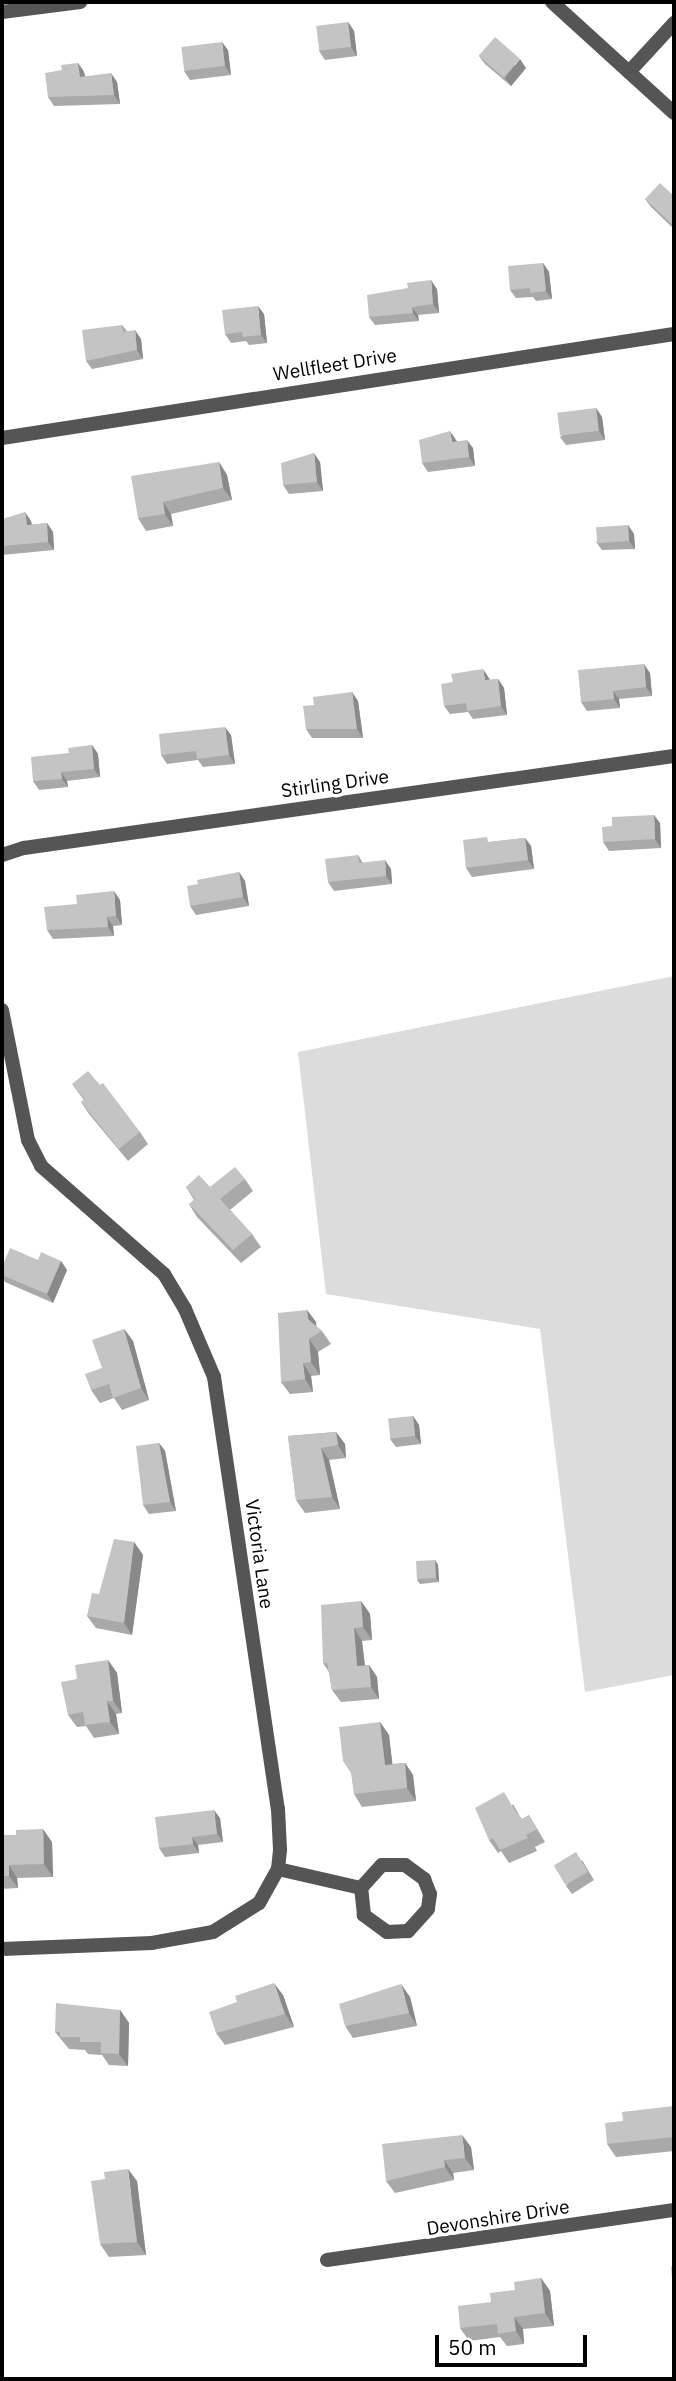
<!DOCTYPE html>
<html>
<head>
<meta charset="utf-8">
<style>
  body { margin:0 }
  #map { position:relative; width:676px; height:2381px; overflow:hidden; background:#fff; font-family:"IBM Plex Sans",sans-serif }
  div>[style] { position:absolute }
  [style*='--x'] { left:calc(var(--x)*1px); top:calc(var(--y)*1px); width:calc(var(--w)*1px); rotate:calc(var(--a)*1deg) }
  .green>* { inset:0; background:#dcdcdc }
  .minor>* { height:14px; margin:-7px; padding:0 7px; transform-origin:7px; border-radius:7px; background:#555 }
  .wall>* { inset:0; background:#a9a9a9 }
  .shaded-wall>* { inset:0; background:#898989 }
  .building>* { inset:0; background:#c4c4c4; transform-origin:0 0 }
  span { translate:-50% -50%; white-space:nowrap; text-align:center; line-height:1.15; -webkit-text-stroke:7px #fff; paint-order:stroke }
  .street-label { font-size:19px; color:#000 }
  .frame { position:absolute; inset:0; border:4px solid #000; pointer-events:none }
  .scale { position:absolute; left:435px; top:2335px; width:152px; height:32px; box-sizing:border-box; border:4px solid #000; border-top:0; padding-left:9px; font-size:21px; line-height:24px; white-space:nowrap; color:#000; -webkit-text-stroke:5px #fff; paint-order:stroke }
</style>
</head>
<body>
<div id="map">
  <div class="green">
    <i style="clip-path:polygon(674px 976px,674px 1675px,585px 1692px,540px 1329px,326px 1294px,298px 1052px)"></i>
  </div>
  <div class="minor">
    <i style="--x:552;--y:2;--w:165;--a:42.3"></i>
    <i style="--x:2;--y:12;--w:79;--a:-7.3"></i>
    <i style="--x:629;--y:72;--w:67;--a:-47.4"></i>
    <i style="--x:2;--y:438;--w:680;--a:-8.8"></i>
    <i style="--x:2;--y:855;--w:23;--a:-18"></i>
    <i style="--x:24;--y:848;--w:656;--a:-8.06"></i>
    <i style="--x:2;--y:1010;--w:133;--a:78.7"></i>
    <i style="--x:28;--y:1140;--w:29;--a:63"></i>
    <i style="--x:41;--y:1166;--w:164;--a:41.3"></i>
    <i style="--x:164;--y:1274;--w:41;--a:59"></i>
    <i style="--x:185;--y:1309;--w:74;--a:66.9"></i>
    <i style="--x:214;--y:1377;--w:437;--a:81.6"></i>
    <i style="--x:278;--y:1809;--w:41;--a:87.2"></i>
    <i style="--x:280;--y:1850;--w:19;--a:96"></i>
    <i style="--x:278;--y:1869;--w:39;--a:119"></i>
    <i style="--x:259;--y:1903;--w:54;--a:147.8"></i>
    <i style="--x:213;--y:1932;--w:62;--a:169.8"></i>
    <i style="--x:152;--y:1943;--w:150;--a:177.7"></i>
    <i style="--x:278;--y:1869;--w:85;--a:12.9"></i>
    <i style="--x:361;--y:1888;--w:31;--a:-48"></i>
    <i style="--x:382;--y:1865;--w:23;--a:0"></i>
    <i style="--x:405;--y:1865;--w:24;--a:36"></i>
    <i style="--x:424;--y:1879;--w:16;--a:68"></i>
    <i style="--x:430;--y:1894;--w:15;--a:98"></i>
    <i style="--x:428;--y:1909;--w:30;--a:132"></i>
    <i style="--x:408;--y:1931;--w:21;--a:177"></i>
    <i style="--x:387;--y:1932;--w:29;--a:-144"></i>
    <i style="--x:364;--y:1915;--w:27;--a:-96"></i>
    <i style="--x:327;--y:2260;--w:351;--a:-8.2"></i>
  </div>
  <div class="wall">
    <i style="clip-path:polygon(348px 22px,354px 31px,357px 56px,325px 60px,319px 51px)"></i>
    <i style="clip-path:polygon(228px 50px,231px 75px,190px 80px,184px 71px)"></i>
    <i style="clip-path:polygon(479px 56px,526px 68px,511px 86px,485px 64px)"></i>
    <i style="clip-path:polygon(78px 63px,84px 72px,85px 76px,117px 82px,120px 104px,54px 106px,48px 97px,62px 70px)"></i>
    <i style="clip-path:polygon(674px 196px,674px 229px,651px 207px,645px 199px)"></i>
    <i style="clip-path:polygon(543px 263px,549px 272px,552px 299px,536px 301px,533px 297px,516px 298px,510px 290px)"></i>
    <i style="clip-path:polygon(408px 288px,437px 289px,439px 313px,418px 315px,419px 321px,375px 325px,369px 317px)"></i>
    <i style="clip-path:polygon(264px 314px,267px 343px,249px 345px,246px 341px,231px 343px,225px 334px)"></i>
    <i style="clip-path:polygon(122px 325px,127px 331px,141px 339px,143px 359px,92px 369px,86px 361px)"></i>
    <i style="clip-path:polygon(596px 408px,602px 417px,605px 440px,566px 445px,560px 437px)"></i>
    <i style="clip-path:polygon(456px 440px,457px 441px,473px 448px,475px 466px,428px 472px,422px 463px)"></i>
    <i style="clip-path:polygon(219px 462px,227px 475px,232px 500px,171px 514px,173px 526px,146px 531px,138px 518px)"></i>
    <i style="clip-path:polygon(320px 462px,323px 491px,289px 494px,283px 485px)"></i>
    <i style="clip-path:polygon(2px 519px,31px 521px,32px 525px,47px 523px,53px 532px,54px 550px,2px 555px)"></i>
    <i style="clip-path:polygon(628px 525px,634px 534px,635px 549px,602px 550px,596px 542px)"></i>
    <i style="clip-path:polygon(650px 673px,652px 696px,619px 699px,620px 708px,587px 711px,581px 702px)"></i>
    <i style="clip-path:polygon(489px 678px,490px 680px,498px 679px,504px 688px,507px 715px,473px 719px,468px 712px,450px 714px,444px 706px)"></i>
    <i style="clip-path:polygon(358px 701px,363px 738px,312px 738px,306px 729px,314px 705px)"></i>
    <i style="clip-path:polygon(231px 735px,235px 764px,203px 767px,198px 760px,167px 764px,161px 755px)"></i>
    <i style="clip-path:polygon(92px 745px,98px 754px,100px 777px,67px 781px,68px 787px,39px 790px,33px 781px,69px 753px)"></i>
    <i style="clip-path:polygon(660px 823px,661px 848px,609px 851px,603px 842px)"></i>
    <i style="clip-path:polygon(525px 838px,531px 846px,534px 869px,472px 877px,466px 868px,490px 842px)"></i>
    <i style="clip-path:polygon(358px 855px,363px 863px,391px 869px,392px 884px,334px 891px,328px 882px)"></i>
    <i style="clip-path:polygon(239px 872px,245px 881px,249px 906px,196px 915px,190px 906px,198px 884px)"></i>
    <i style="clip-path:polygon(120px 900px,122px 925px,113px 926px,114px 936px,53px 939px,47px 930px)"></i>
    <i style="clip-path:polygon(72px 1084px,140px 1132px,148px 1144px,128px 1161px,89px 1114px,81px 1102px,84px 1100px)"></i>
    <i style="clip-path:polygon(245px 1179px,253px 1191px,230px 1210px,252px 1234px,261px 1247px,241px 1263px,197px 1217px,189px 1204px,194px 1200px,186px 1187px,210px 1187px)"></i>
    <i style="clip-path:polygon(38px 1260px,61px 1261px,67px 1270px,53px 1303px,5px 1282px,2px 1278px,2px 1267px)"></i>
    <i style="clip-path:polygon(307px 1310px,316px 1322px,316px 1326px,322px 1331px,331px 1344px,318px 1352px,320px 1375px,311px 1376px,313px 1392px,290px 1394px,281px 1382px)"></i>
    <i style="clip-path:polygon(124px 1329px,133px 1341px,149px 1400px,122px 1410px,114px 1398px,100px 1403px,91px 1390px)"></i>
    <i style="clip-path:polygon(413px 1416px,419px 1425px,421px 1444px,396px 1447px,390px 1439px)"></i>
    <i style="clip-path:polygon(336px 1432px,345px 1444px,346px 1458px,329px 1460px,340px 1509px,305px 1513px,296px 1500px,288px 1436px)"></i>
    <i style="clip-path:polygon(159px 1443px,165px 1451px,176px 1511px,149px 1514px,143px 1505px)"></i>
    <i style="clip-path:polygon(134px 1542px,143px 1555px,132px 1635px,96px 1628px,87px 1616px)"></i>
    <i style="clip-path:polygon(435px 1560px,438px 1565px,439px 1582px,420px 1584px,417px 1580px)"></i>
    <i style="clip-path:polygon(361px 1601px,370px 1614px,372px 1640px,362px 1641px,365px 1665px,369px 1665px,377px 1677px,379px 1699px,341px 1702px,332px 1690px,329px 1672px,323px 1663px)"></i>
    <i style="clip-path:polygon(108px 1660px,117px 1673px,122px 1713px,116px 1714px,119px 1734px,94px 1738px,86px 1726px,77px 1727px,68px 1715px,77px 1679px)"></i>
    <i style="clip-path:polygon(380px 1722px,389px 1735px,392px 1764px,405px 1763px,413px 1775px,416px 1801px,362px 1807px,354px 1794px)"></i>
    <i style="clip-path:polygon(513px 1804px,519px 1815px,522px 1819px,529px 1815px,545px 1842px,535px 1847px,537px 1851px,509px 1863px,501px 1851px,498px 1853px,489px 1840px)"></i>
    <i style="clip-path:polygon(220px 1818px,223px 1842px,198px 1845px,199px 1853px,165px 1857px,159px 1848px)"></i>
    <i style="clip-path:polygon(2px 1835px,52px 1842px,53px 1877px,17px 1878px,18px 1888px,2px 1889px)"></i>
    <i style="clip-path:polygon(582px 1860px,594px 1880px,572px 1894px,566px 1886px)"></i>
    <i style="clip-path:polygon(283px 1995px,294px 2027px,225px 2045px,216px 2033px)"></i>
    <i style="clip-path:polygon(410px 1997px,417px 2026px,353px 2038px,345px 2026px)"></i>
    <i style="clip-path:polygon(120px 2010px,129px 2023px,128px 2066px,109px 2065px,102px 2055px,88px 2054px,85px 2050px,69px 2049px,55px 2032px)"></i>
    <i style="clip-path:polygon(674px 2106px,674px 2151px,616px 2157px,607px 2144px,623px 2121px)"></i>
    <i style="clip-path:polygon(471px 2147px,474px 2170px,453px 2173px,454px 2180px,395px 2193px,386px 2181px)"></i>
    <i style="clip-path:polygon(137px 2181px,146px 2255px,109px 2257px,100px 2244px)"></i>
    <i style="clip-path:polygon(541px 2278px,550px 2291px,554px 2326px,523px 2329px,524px 2344px,507px 2346px,500px 2337px,469px 2341px,460px 2328px,491px 2302px)"></i>
  </div>
  <div class="shaded-wall">
    <i style="clip-path:polygon(348px 22px,354px 31px,357px 56px,351px 47px)"></i>
    <i style="clip-path:polygon(222px 42px,228px 50px,231px 75px,225px 66px)"></i>
    <i style="clip-path:polygon(520px 59px,526px 68px,511px 86px,505px 78px)"></i>
    <i style="clip-path:polygon(78px 63px,84px 72px,86px 86px,80px 77px)"></i>
    <i style="clip-path:polygon(111px 73px,117px 82px,120px 104px,114px 95px)"></i>
    <i style="clip-path:polygon(543px 263px,549px 272px,552px 299px,546px 291px)"></i>
    <i style="clip-path:polygon(431px 280px,437px 289px,439px 313px,433px 304px)"></i>
    <i style="clip-path:polygon(258px 306px,264px 314px,267px 343px,261px 335px)"></i>
    <i style="clip-path:polygon(412px 307px,418px 315px,419px 321px,413px 313px)"></i>
    <i style="clip-path:polygon(135px 330px,141px 339px,143px 359px,137px 350px)"></i>
    <i style="clip-path:polygon(596px 408px,602px 417px,605px 440px,599px 431px)"></i>
    <i style="clip-path:polygon(450px 431px,456px 440px,458px 450px,452px 442px)"></i>
    <i style="clip-path:polygon(467px 440px,473px 448px,475px 466px,469px 457px)"></i>
    <i style="clip-path:polygon(314px 453px,320px 462px,323px 491px,317px 482px)"></i>
    <i style="clip-path:polygon(219px 462px,227px 475px,232px 500px,223px 488px)"></i>
    <i style="clip-path:polygon(163px 502px,171px 514px,173px 526px,165px 514px)"></i>
    <i style="clip-path:polygon(25px 512px,31px 521px,33px 534px,27px 525px)"></i>
    <i style="clip-path:polygon(47px 523px,53px 532px,54px 550px,48px 542px)"></i>
    <i style="clip-path:polygon(628px 525px,634px 534px,635px 549px,629px 541px)"></i>
    <i style="clip-path:polygon(644px 664px,650px 673px,652px 696px,646px 687px)"></i>
    <i style="clip-path:polygon(483px 669px,489px 678px,491px 689px,485px 680px)"></i>
    <i style="clip-path:polygon(498px 679px,504px 688px,507px 715px,501px 706px)"></i>
    <i style="clip-path:polygon(613px 691px,619px 699px,620px 708px,614px 699px)"></i>
    <i style="clip-path:polygon(352px 692px,358px 701px,363px 738px,357px 729px)"></i>
    <i style="clip-path:polygon(225px 727px,231px 735px,235px 764px,229px 755px)"></i>
    <i style="clip-path:polygon(92px 745px,98px 754px,100px 777px,94px 769px)"></i>
    <i style="clip-path:polygon(61px 772px,67px 781px,68px 787px,62px 779px)"></i>
    <i style="clip-path:polygon(654px 815px,660px 823px,661px 848px,655px 839px)"></i>
    <i style="clip-path:polygon(525px 838px,531px 846px,534px 869px,528px 860px)"></i>
    <i style="clip-path:polygon(385px 860px,391px 869px,392px 884px,386px 876px)"></i>
    <i style="clip-path:polygon(239px 872px,245px 881px,249px 906px,243px 897px)"></i>
    <i style="clip-path:polygon(114px 891px,120px 900px,122px 925px,116px 916px)"></i>
    <i style="clip-path:polygon(107px 917px,113px 926px,114px 936px,108px 927px)"></i>
    <i style="clip-path:polygon(61px 1261px,67px 1270px,53px 1303px,47px 1294px)"></i>
    <i style="clip-path:polygon(307px 1310px,316px 1322px,317px 1332px,308px 1319px)"></i>
    <i style="clip-path:polygon(124px 1329px,133px 1341px,149px 1400px,141px 1388px)"></i>
    <i style="clip-path:polygon(309px 1339px,318px 1352px,320px 1375px,311px 1362px)"></i>
    <i style="clip-path:polygon(303px 1363px,311px 1376px,313px 1392px,305px 1379px)"></i>
    <i style="clip-path:polygon(413px 1416px,419px 1425px,421px 1444px,415px 1436px)"></i>
    <i style="clip-path:polygon(336px 1432px,345px 1444px,346px 1458px,338px 1445px)"></i>
    <i style="clip-path:polygon(159px 1443px,165px 1451px,176px 1511px,170px 1502px)"></i>
    <i style="clip-path:polygon(321px 1448px,329px 1460px,340px 1509px,332px 1497px)"></i>
    <i style="clip-path:polygon(134px 1542px,143px 1555px,132px 1635px,124px 1623px)"></i>
    <i style="clip-path:polygon(435px 1560px,438px 1565px,439px 1582px,436px 1578px)"></i>
    <i style="clip-path:polygon(361px 1601px,370px 1614px,372px 1640px,363px 1627px)"></i>
    <i style="clip-path:polygon(354px 1628px,362px 1641px,366px 1678px,357px 1666px)"></i>
    <i style="clip-path:polygon(108px 1660px,117px 1673px,122px 1713px,113px 1701px)"></i>
    <i style="clip-path:polygon(369px 1665px,377px 1677px,379px 1699px,371px 1687px)"></i>
    <i style="clip-path:polygon(107px 1701px,116px 1714px,119px 1734px,110px 1722px)"></i>
    <i style="clip-path:polygon(380px 1722px,389px 1735px,394px 1777px,385px 1765px)"></i>
    <i style="clip-path:polygon(405px 1763px,413px 1775px,416px 1801px,407px 1788px)"></i>
    <i style="clip-path:polygon(214px 1810px,220px 1818px,223px 1842px,217px 1834px)"></i>
    <i style="clip-path:polygon(43px 1829px,52px 1842px,53px 1877px,44px 1864px)"></i>
    <i style="clip-path:polygon(192px 1837px,198px 1845px,199px 1853px,193px 1844px)"></i>
    <i style="clip-path:polygon(9px 1865px,17px 1878px,18px 1888px,9px 1876px)"></i>
    <i style="clip-path:polygon(274px 1983px,283px 1995px,294px 2027px,285px 2014px)"></i>
    <i style="clip-path:polygon(401px 1984px,410px 1997px,417px 2026px,409px 2013px)"></i>
    <i style="clip-path:polygon(120px 2010px,129px 2023px,128px 2066px,119px 2054px)"></i>
    <i style="clip-path:polygon(462px 2135px,471px 2147px,474px 2170px,465px 2158px)"></i>
    <i style="clip-path:polygon(444px 2160px,453px 2173px,454px 2180px,445px 2167px)"></i>
    <i style="clip-path:polygon(128px 2169px,137px 2181px,146px 2255px,137px 2242px)"></i>
    <i style="clip-path:polygon(541px 2278px,550px 2291px,554px 2326px,545px 2313px)"></i>
    <i style="clip-path:polygon(514px 2317px,523px 2329px,524px 2344px,516px 2331px)"></i>
  </div>
  <div class="building">
    <i style="left:348px;top:22px;width:25px;height:32px;rotate:83deg"></i>
    <i style="left:495px;top:37px;width:33px;height:25px;rotate:41deg"></i>
    <i style="left:222px;top:42px;width:24px;height:41px;rotate:83deg"></i>
    <i style="clip-path:polygon(78px 63px,80px 77px,111px 73px,114px 95px,48px 97px,45px 73px,62px 70px,61px 65px)"></i>
    <i style="clip-path:polygon(660px 183px,674px 196px,674px 226px,645px 199px)"></i>
    <i style="clip-path:polygon(543px 263px,546px 291px,530px 293px,530px 288px,510px 290px,508px 266px)"></i>
    <i style="clip-path:polygon(431px 280px,433px 304px,412px 307px,413px 313px,369px 317px,367px 295px,408px 288px,407px 283px)"></i>
    <i style="clip-path:polygon(258px 306px,261px 335px,243px 337px,242px 332px,225px 334px,222px 310px)"></i>
    <i style="clip-path:polygon(122px 325px,123px 332px,135px 330px,137px 350px,86px 361px,82px 330px)"></i>
    <i style="left:596px;top:408px;width:23px;height:39px;rotate:83deg"></i>
    <i style="clip-path:polygon(450px 431px,452px 442px,467px 440px,469px 457px,422px 463px,419px 440px)"></i>
    <i style="clip-path:polygon(314px 453px,317px 482px,283px 485px,281px 463px)"></i>
    <i style="clip-path:polygon(219px 462px,223px 488px,163px 502px,165px 514px,138px 518px,131px 476px)"></i>
    <i style="clip-path:polygon(25px 512px,27px 525px,47px 523px,48px 542px,2px 546px,2px 519px)"></i>
    <i style="left:628px;top:525px;width:16px;height:32px;rotate:86deg"></i>
    <i style="clip-path:polygon(644px 664px,646px 687px,613px 691px,614px 699px,581px 702px,578px 670px)"></i>
    <i style="clip-path:polygon(483px 669px,485px 680px,498px 679px,501px 706px,467px 711px,466px 703px,444px 706px,441px 684px,453px 682px,451px 674px)"></i>
    <i style="clip-path:polygon(352px 692px,357px 729px,306px 729px,303px 706px,314px 705px,313px 697px)"></i>
    <i style="clip-path:polygon(225px 727px,229px 755px,197px 759px,196px 751px,161px 755px,159px 734px)"></i>
    <i style="clip-path:polygon(92px 745px,94px 769px,61px 772px,62px 779px,33px 781px,31px 757px,69px 753px,68px 748px)"></i>
    <i style="clip-path:polygon(654px 815px,655px 839px,603px 842px,602px 827px,612px 826px,612px 817px)"></i>
    <i style="clip-path:polygon(487px 837px,488px 842px,525px 838px,528px 860px,466px 868px,463px 840px)"></i>
    <i style="clip-path:polygon(358px 855px,359px 863px,385px 860px,386px 876px,328px 882px,325px 859px)"></i>
    <i style="clip-path:polygon(239px 872px,243px 897px,190px 906px,187px 886px,198px 884px,197px 880px)"></i>
    <i style="clip-path:polygon(114px 891px,116px 916px,107px 917px,108px 927px,47px 930px,44px 907px,77px 904px,76px 895px)"></i>
    <i style="clip-path:polygon(88px 1071px,100px 1085px,103px 1083px,140px 1132px,119px 1149px,81px 1102px,85px 1099px,72px 1084px)"></i>
    <i style="clip-path:polygon(235px 1167px,245px 1179px,220px 1199px,252px 1234px,233px 1250px,189px 1204px,195px 1199px,186px 1187px,199px 1175px,210px 1187px)"></i>
    <i style="clip-path:polygon(10px 1248px,38px 1260px,41px 1252px,61px 1261px,47px 1294px,2px 1275px,2px 1267px)"></i>
    <i style="clip-path:polygon(307px 1310px,308px 1319px,322px 1331px,309px 1339px,311px 1362px,303px 1363px,305px 1379px,281px 1382px,278px 1313px)"></i>
    <i style="clip-path:polygon(124px 1329px,141px 1388px,113px 1398px,109px 1384px,91px 1390px,85px 1374px,102px 1368px,92px 1340px)"></i>
    <i style="left:413px;top:1416px;width:20px;height:25px;rotate:84deg"></i>
    <i style="clip-path:polygon(336px 1432px,338px 1445px,321px 1448px,332px 1497px,296px 1500px,288px 1436px)"></i>
    <i style="clip-path:polygon(159px 1443px,170px 1502px,143px 1505px,136px 1446px)"></i>
    <i style="clip-path:polygon(114px 1539px,134px 1542px,124px 1623px,87px 1616px,92px 1593px,99px 1594px)"></i>
    <i style="left:435px;top:1560px;width:18px;height:19px;rotate:87deg"></i>
    <i style="clip-path:polygon(361px 1601px,363px 1627px,354px 1628px,357px 1666px,369px 1665px,371px 1687px,332px 1690px,327px 1663px,323px 1663px,321px 1605px)"></i>
    <i style="clip-path:polygon(108px 1660px,113px 1701px,107px 1701px,110px 1722px,85px 1725px,83px 1712px,68px 1715px,61px 1682px,77px 1679px,75px 1665px)"></i>
    <i style="clip-path:polygon(380px 1722px,385px 1765px,405px 1763px,407px 1788px,354px 1794px,351px 1773px,343px 1761px,339px 1727px)"></i>
    <i style="clip-path:polygon(504px 1792px,515px 1811px,522px 1819px,529px 1815px,537px 1829px,526px 1835px,528px 1838px,500px 1850px,493px 1838px,489px 1840px,475px 1808px)"></i>
    <i style="clip-path:polygon(214px 1810px,217px 1834px,192px 1837px,193px 1844px,159px 1848px,155px 1817px)"></i>
    <i style="clip-path:polygon(43px 1829px,44px 1864px,9px 1865px,9px 1876px,2px 1876px,2px 1835px,16px 1835px,16px 1830px)"></i>
    <i style="left:576px;top:1852px;width:23px;height:26px;rotate:59deg"></i>
    <i style="clip-path:polygon(274px 1983px,285px 2014px,216px 2033px,209px 2012px,237px 2002px,235px 1996px)"></i>
    <i style="clip-path:polygon(401px 1984px,409px 2013px,345px 2026px,339px 2004px)"></i>
    <i style="clip-path:polygon(56px 2003px,120px 2010px,119px 2054px,101px 2053px,101px 2042px,80px 2042px,80px 2037px,60px 2037px,60px 2032px,55px 2032px)"></i>
    <i style="clip-path:polygon(674px 2106px,674px 2137px,607px 2144px,605px 2123px,623px 2121px,622px 2112px)"></i>
    <i style="clip-path:polygon(462px 2135px,465px 2158px,444px 2160px,445px 2167px,386px 2181px,382px 2144px)"></i>
    <i style="clip-path:polygon(128px 2169px,137px 2242px,100px 2244px,91px 2181px,105px 2179px,104px 2172px)"></i>
    <i style="clip-path:polygon(674px 2266px,674px 2288px,673px 2289px,671px 2267px)"></i>
    <i style="clip-path:polygon(541px 2278px,545px 2313px,514px 2317px,516px 2331px,498px 2334px,497px 2324px,460px 2328px,458px 2306px,491px 2302px,490px 2293px,515px 2290px,514px 2282px)"></i>
  </div>
  <div class="street-label">
    <span style="left:335px;top:365px;rotate:-9deg">Wellfleet Drive</span>
    <span style="left:335px;top:784px;rotate:-8deg">Stirling Drive</span>
    <span style="left:259px;top:1554px;rotate:82deg">Victoria Lane</span>
    <span style="left:498px;top:2218px;rotate:-9deg">Devonshire Drive</span>
  </div>
  <div class="frame"></div>
  <div class="scale">50 m</div>
</div>
</body>
</html>
